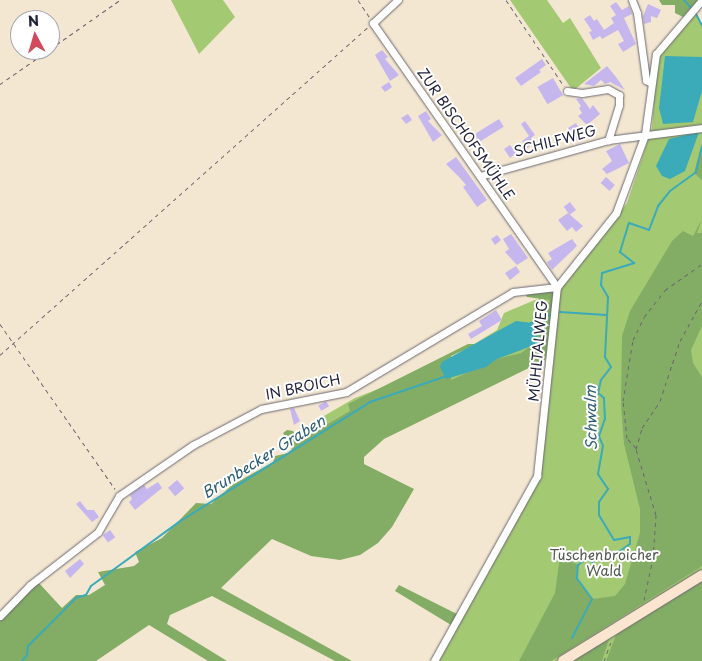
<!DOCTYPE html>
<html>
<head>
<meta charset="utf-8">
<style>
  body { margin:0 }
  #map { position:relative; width:702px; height:661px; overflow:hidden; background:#f4e7d1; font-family:"Playpen Sans",sans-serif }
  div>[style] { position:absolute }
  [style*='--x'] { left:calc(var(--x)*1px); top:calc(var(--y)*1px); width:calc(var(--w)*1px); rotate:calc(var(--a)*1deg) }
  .green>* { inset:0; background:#a4c973 }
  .forest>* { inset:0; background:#83ad65 }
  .water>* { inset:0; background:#3baab9 }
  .stream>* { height:2px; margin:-1px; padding:0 1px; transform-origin:1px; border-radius:1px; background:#3baab9 }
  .building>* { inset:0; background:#c6b6ee; transform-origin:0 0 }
  .path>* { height:1px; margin-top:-0.5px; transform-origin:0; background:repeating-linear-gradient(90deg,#6c6770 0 4px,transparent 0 8px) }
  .roads { filter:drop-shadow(0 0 1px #6c6770) drop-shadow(0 0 1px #6c6770) }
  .street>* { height:7px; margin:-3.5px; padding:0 3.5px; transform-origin:3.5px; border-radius:3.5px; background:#fff }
  .secondary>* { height:10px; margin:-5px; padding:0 5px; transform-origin:5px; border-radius:5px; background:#fce5d0 }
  span { translate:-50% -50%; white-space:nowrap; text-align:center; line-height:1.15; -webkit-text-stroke:4px #fff; paint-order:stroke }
  .street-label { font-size:14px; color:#22223b }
  .park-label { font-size:14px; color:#505c4f }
  .water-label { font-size:15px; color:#2d5f74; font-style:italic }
  .north { position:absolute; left:10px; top:10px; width:50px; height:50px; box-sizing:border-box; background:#fff; border:1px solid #a7a7b1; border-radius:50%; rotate:354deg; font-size:14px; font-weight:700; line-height:20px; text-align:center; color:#22223b }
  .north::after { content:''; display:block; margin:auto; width:18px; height:22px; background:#d1495b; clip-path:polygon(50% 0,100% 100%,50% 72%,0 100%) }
</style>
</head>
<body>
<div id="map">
  <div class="green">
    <i style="clip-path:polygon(171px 0,223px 0,235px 17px,199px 54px)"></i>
    <i style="clip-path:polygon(510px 0,547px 0,563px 23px,570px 18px,601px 68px,573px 91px)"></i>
    <i style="clip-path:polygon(696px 12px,702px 27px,702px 661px,439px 661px,538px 478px,548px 357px,305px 469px,286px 438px,355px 398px,417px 374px,463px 351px,497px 330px,504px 313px,561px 289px,627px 203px,652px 128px,657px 58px)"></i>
  </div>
  <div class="forest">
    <i style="clip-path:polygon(659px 0,698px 0,683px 17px,675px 13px,675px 5px,662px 5px)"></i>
    <i style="clip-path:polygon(702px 143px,702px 180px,694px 173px)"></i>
    <i style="clip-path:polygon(702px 219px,697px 233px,702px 233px,702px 326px,691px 350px,693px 363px,702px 377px,702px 566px,551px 661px,519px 661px,555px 593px,560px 556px,578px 565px,577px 578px,592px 599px,615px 596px,625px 584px,640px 533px,640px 509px,624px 444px,621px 404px,622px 336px,630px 311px,672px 241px,683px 231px,693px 236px)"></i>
    <i style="clip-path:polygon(555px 291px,545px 360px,384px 439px,364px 457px,364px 464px,414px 489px,392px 527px,378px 543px,360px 555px,340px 560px,311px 556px,272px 539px,221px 588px,352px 661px,335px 661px,212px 596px,170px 615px,167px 624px,227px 661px,208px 661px,149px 625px,96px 661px,0 661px,0 618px,38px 582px,62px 608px,76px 595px,89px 595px,105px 585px,98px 572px,134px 566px,139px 562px,135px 552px,162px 538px,196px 503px,211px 504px,232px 485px,273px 462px,275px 456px,288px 453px,292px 449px,283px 433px,287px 430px,293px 431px,299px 441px,350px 411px,348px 404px,468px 344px,477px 344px,451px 356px,451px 380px,497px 359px,521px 353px,539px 340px,537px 330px,550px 300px,527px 297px,524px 292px)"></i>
    <i style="clip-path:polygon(702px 581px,702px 661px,606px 661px,616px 635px)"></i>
    <i style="clip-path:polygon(399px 585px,457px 614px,451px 625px,395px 591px)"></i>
    <i style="clip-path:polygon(609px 639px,602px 661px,572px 661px)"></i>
  </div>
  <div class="water">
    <i style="clip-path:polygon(665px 56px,702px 57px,702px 91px,693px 122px,663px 124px,659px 108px)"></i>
    <i style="clip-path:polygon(699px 132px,685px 171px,670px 179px,662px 176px,656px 166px,669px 139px)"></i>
    <i style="clip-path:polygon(516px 321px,533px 323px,539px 340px,537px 344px,497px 359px,486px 367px,446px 379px,440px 367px,442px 362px)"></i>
  </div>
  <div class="stream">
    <i style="--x:684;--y:0;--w:12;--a:48"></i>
    <i style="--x:695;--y:12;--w:16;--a:63"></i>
    <i style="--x:560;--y:312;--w:46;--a:3.7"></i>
    <i style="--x:531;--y:323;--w:21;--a:-23"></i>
    <i style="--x:572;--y:638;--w:44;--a:-62.9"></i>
    <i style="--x:592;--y:599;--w:26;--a:-126"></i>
    <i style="--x:577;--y:578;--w:13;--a:-86"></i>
    <i style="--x:578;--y:565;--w:10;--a:-37"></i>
    <i style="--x:586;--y:559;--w:8;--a:23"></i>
    <i style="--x:593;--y:562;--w:16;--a:-40"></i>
    <i style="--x:605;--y:552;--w:11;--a:10"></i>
    <i style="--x:616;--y:554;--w:17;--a:-36"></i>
    <i style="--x:630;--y:544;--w:7;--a:-90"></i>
    <i style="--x:630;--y:537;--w:16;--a:169"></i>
    <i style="--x:614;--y:540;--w:29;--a:-121"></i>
    <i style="--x:599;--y:515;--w:13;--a:-90"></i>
    <i style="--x:599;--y:502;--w:16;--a:-55"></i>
    <i style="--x:608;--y:489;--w:18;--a:-124"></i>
    <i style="--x:598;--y:474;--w:28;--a:-80"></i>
    <i style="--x:603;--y:446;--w:11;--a:-112"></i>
    <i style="--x:599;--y:436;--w:18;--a:-71"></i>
    <i style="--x:605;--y:419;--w:21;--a:-93"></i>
    <i style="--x:604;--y:398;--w:8;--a:-140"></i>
    <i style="--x:598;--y:393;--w:13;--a:-77"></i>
    <i style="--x:601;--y:380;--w:16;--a:-52"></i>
    <i style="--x:611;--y:367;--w:12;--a:-121"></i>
    <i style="--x:605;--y:357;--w:60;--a:-87.1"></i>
    <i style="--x:608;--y:297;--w:14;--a:-120"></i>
    <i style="--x:601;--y:285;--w:12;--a:-85"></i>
    <i style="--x:602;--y:273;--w:34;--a:-17"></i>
    <i style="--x:634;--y:263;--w:18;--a:-142"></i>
    <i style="--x:620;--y:252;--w:30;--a:-73"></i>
    <i style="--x:629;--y:223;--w:21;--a:19"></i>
    <i style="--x:649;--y:230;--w:26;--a:-69"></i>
    <i style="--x:658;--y:206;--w:19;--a:-51"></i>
    <i style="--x:670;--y:191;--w:32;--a:-36"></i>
    <i style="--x:696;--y:172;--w:26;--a:-77"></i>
    <i style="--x:22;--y:661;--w:8;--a:-50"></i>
    <i style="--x:27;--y:655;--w:9;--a:-84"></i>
    <i style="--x:28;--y:646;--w:68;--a:-45"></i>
    <i style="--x:76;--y:598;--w:10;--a:-17"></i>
    <i style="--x:86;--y:595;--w:10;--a:-61"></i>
    <i style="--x:91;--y:586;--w:109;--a:-36"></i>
    <i style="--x:179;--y:522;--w:226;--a:-32.1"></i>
    <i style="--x:370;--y:402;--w:81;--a:-18.7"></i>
  </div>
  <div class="building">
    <i style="clip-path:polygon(616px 2px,622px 10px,629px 6px,632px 14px,624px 18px,636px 44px,623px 52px,618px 44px,624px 41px,618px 30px,602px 39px,600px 36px,593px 40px,589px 32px,592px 31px,584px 19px,590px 15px,594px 21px,597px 19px,604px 30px,614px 23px,611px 18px,616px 15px,610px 6px)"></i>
    <i style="clip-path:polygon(648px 4px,661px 10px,657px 18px,651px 16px,651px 22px,644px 24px,643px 16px)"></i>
    <i style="clip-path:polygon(382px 50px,388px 57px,385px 59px,399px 75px,390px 81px,375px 55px)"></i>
    <i style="clip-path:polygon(542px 59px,546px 65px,539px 70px,541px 72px,521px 86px,515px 78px)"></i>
    <i style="clip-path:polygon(607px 66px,616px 77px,625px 90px,610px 82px,605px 84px,601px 80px,594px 86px,584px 84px)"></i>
    <i style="left:553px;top:78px;width:20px;height:18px;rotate:60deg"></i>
    <i style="clip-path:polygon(389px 82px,392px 87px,385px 92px,381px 87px)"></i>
    <i style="clip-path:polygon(582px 98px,590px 109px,593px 105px,600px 114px,587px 125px,578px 116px,582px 113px,579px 108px,581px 106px,576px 99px)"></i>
    <i style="clip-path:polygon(426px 111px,431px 119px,428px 121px,442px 135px,433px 142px,418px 116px)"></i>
    <i style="clip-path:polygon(408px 114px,412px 120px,406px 124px,401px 118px)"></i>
    <i style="left:499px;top:119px;width:9px;height:29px;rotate:58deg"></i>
    <i style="clip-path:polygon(525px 121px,535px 135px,531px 138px,534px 143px,527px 148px,522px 141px,529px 136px,521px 124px)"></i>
    <i style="clip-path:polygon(576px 123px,583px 134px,573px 142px,568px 128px)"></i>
    <i style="clip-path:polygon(620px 144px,629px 163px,607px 174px,602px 169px,612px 161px,606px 151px)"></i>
    <i style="clip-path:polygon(510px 145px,516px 153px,510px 158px,504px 149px)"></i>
    <i style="clip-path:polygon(456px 157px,487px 200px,477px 207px,463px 187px,466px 185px,460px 178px,446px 164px)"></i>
    <i style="left:606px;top:177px;width:12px;height:8px;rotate:42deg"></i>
    <i style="left:570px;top:202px;width:10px;height:8px;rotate:53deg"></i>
    <i style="clip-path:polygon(568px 213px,583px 226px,576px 232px,572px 227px,567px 231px,558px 220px)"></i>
    <i style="clip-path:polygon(511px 234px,528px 258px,517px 265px,505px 252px,509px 249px,503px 239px)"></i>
    <i style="clip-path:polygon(497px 235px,501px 240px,495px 245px,491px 239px)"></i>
    <i style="clip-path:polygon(572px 239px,577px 246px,552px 270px,547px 262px,552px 259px,548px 253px)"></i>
    <i style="clip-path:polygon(516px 266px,520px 272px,510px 280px,505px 273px)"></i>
    <i style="clip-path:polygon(496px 310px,502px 320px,471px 339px,468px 334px,482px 326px,479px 321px)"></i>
    <i style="left:326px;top:401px;width:6px;height:9px;rotate:59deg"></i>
    <i style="clip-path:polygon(294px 408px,300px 421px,294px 425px,290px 409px)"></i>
    <i style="left:177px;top:480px;width:11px;height:12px;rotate:49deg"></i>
    <i style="clip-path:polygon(158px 482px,162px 488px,135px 510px,129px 502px,132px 499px,130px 495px,144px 485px,147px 489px)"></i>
    <i style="clip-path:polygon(80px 501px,87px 510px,94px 510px,99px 517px,92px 522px,76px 504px)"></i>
    <i style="left:110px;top:530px;width:9px;height:9px;rotate:54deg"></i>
    <i style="clip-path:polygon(80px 559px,84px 564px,70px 578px,65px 571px)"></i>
  </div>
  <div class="path">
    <i style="--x:358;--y:0;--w:22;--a:56"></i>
    <i style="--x:506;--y:0;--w:104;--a:56"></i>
    <i style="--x:50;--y:49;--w:85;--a:-35"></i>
    <i style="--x:0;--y:84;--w:60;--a:-34.8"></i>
    <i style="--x:0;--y:324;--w:201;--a:55.1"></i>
    <i style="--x:0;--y:355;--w:492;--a:-41.7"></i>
    <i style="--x:636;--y:448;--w:13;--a:-132"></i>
    <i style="--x:627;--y:438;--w:37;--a:-96"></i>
    <i style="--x:623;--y:401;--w:62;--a:-80.7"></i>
    <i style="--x:633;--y:340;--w:25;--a:-64"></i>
    <i style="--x:644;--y:317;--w:34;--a:-52"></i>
    <i style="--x:665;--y:290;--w:45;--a:-35.1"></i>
    <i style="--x:644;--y:600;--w:43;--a:-77.9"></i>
    <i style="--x:653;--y:558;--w:43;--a:-86"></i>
    <i style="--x:656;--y:515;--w:69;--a:-106.9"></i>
    <i style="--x:636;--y:449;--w:22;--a:-74"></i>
    <i style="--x:642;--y:428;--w:32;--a:-56"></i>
    <i style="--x:660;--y:401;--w:63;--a:-71.6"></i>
    <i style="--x:680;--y:341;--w:46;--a:-61.2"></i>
    <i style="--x:604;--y:661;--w:20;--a:-70"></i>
  </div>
  <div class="roads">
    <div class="street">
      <i style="--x:632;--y:0;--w:14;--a:69"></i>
      <i style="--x:637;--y:13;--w:68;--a:82.3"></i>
      <i style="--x:646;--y:80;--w:6;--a:31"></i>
      <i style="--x:567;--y:91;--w:15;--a:8"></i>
      <i style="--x:582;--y:93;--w:26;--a:-9"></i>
      <i style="--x:608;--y:89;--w:13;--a:29"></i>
      <i style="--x:619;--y:95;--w:10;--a:90"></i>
      <i style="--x:619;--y:105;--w:37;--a:107"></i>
      <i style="--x:480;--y:176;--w:133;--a:-15.7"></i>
      <i style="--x:608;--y:140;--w:95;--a:-7.3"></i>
      <i style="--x:0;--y:616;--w:43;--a:-45.9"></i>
      <i style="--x:30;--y:585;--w:86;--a:-37.9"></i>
      <i style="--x:98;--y:532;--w:42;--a:-59.7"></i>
      <i style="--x:119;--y:496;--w:90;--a:-34.6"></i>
      <i style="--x:193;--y:445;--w:77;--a:-27.9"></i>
      <i style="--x:261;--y:409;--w:87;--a:-11.3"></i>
      <i style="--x:346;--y:392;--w:195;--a:-30.9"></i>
      <i style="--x:513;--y:292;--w:44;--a:-6.5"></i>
      <i style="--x:557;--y:287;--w:322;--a:-124.9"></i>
      <i style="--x:373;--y:23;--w:34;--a:-43"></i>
      <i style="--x:434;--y:661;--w:212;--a:-60.9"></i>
      <i style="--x:537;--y:476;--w:190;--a:-84"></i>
      <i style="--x:557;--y:287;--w:95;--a:-51.4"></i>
      <i style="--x:616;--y:213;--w:84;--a:-69.8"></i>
      <i style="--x:645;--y:134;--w:81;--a:-82.2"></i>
      <i style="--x:656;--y:54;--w:71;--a:-49.6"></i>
    </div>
    <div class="secondary">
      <i style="--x:563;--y:661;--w:163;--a:-31.7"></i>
    </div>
  </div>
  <div class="street-label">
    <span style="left:466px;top:134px;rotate:55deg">ZUR BISCHOFSMÜHLE</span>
    <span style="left:555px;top:141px;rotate:-15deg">SCHILFWEG</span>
    <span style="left:538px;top:351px;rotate:-85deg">MÜHLTALWEG</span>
    <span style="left:303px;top:387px;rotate:-12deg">IN BROICH</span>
  </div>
  <div class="park-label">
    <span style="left:604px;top:563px">Tüschenbroicher<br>Wald</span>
  </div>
  <div class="water-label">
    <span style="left:590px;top:418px;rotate:-91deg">Schwalm</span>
    <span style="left:263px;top:456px;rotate:-32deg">Brunbecker Graben</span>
  </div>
  <div class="north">N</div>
</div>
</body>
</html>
